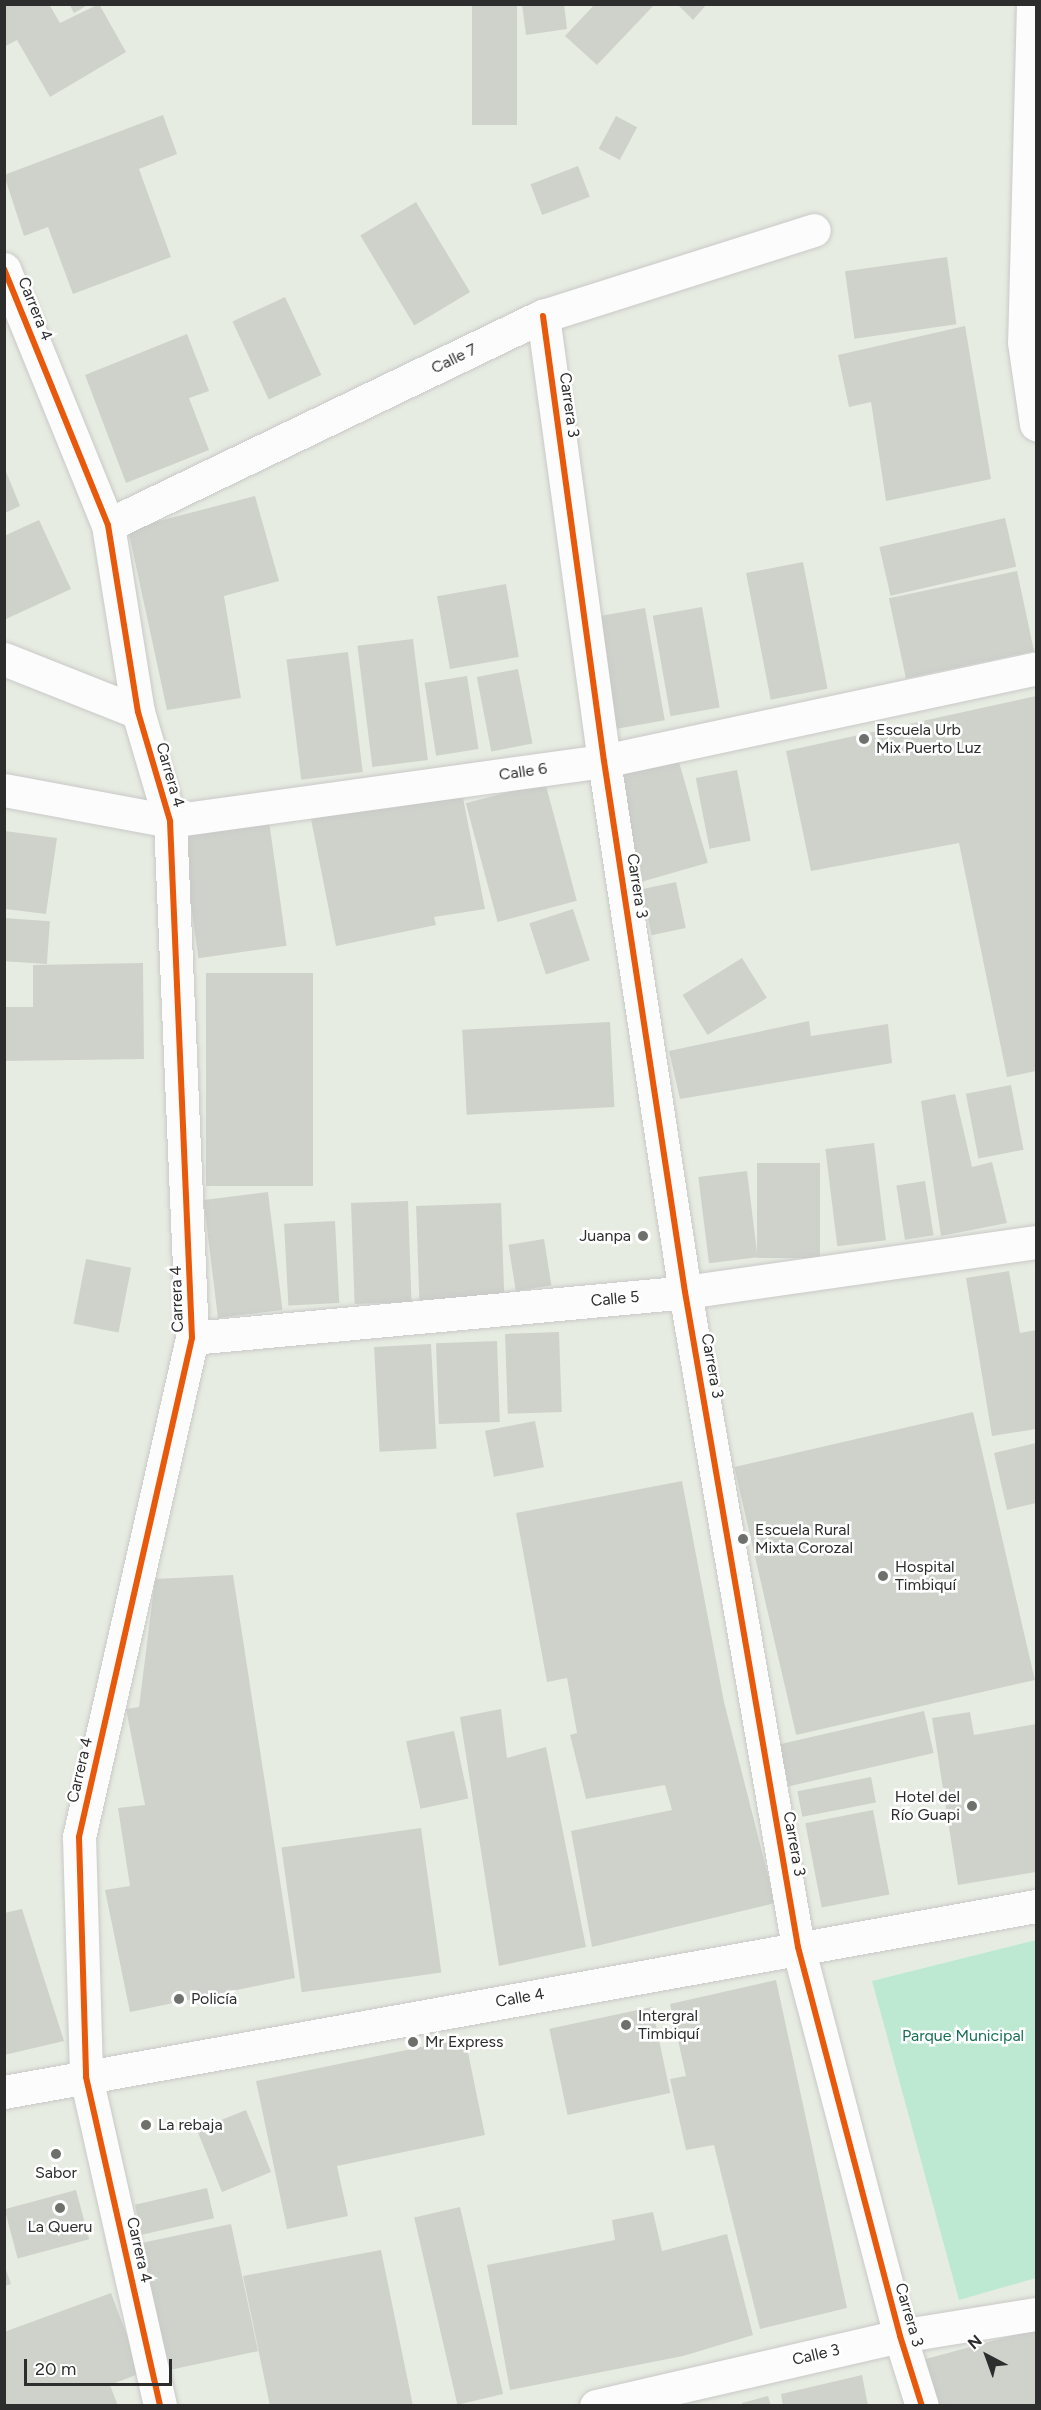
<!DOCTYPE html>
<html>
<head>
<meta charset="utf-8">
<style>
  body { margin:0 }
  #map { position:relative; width:1041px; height:2410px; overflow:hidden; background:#e7ece2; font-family:Figtree,sans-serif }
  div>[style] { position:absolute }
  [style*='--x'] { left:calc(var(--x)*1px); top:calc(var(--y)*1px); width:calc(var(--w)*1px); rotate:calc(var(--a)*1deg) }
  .green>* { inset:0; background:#bde9d3 }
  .building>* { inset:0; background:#ced2cb; transform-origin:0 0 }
  .roads { filter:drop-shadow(0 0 2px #c9c9c8) drop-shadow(0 0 2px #c9c9c8) }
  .minor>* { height:33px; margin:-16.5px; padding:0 16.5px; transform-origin:16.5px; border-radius:16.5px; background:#fbfcfb }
  .cycleway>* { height:6px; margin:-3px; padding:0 3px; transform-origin:3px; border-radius:3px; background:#e8590c }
  .dots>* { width:16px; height:16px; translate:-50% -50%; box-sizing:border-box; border:3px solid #fff; border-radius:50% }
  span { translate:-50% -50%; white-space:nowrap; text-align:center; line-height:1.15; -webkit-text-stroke:5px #fff; paint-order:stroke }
  .street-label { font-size:16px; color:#2d2d2d }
  .poi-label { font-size:16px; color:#2d2d2d }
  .left { translate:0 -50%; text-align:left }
  .right { translate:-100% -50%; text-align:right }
  .park-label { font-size:16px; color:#186f57 }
  .frame { position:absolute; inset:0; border:6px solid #2d2d2d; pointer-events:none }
  .north { position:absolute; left:957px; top:2326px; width:60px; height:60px; -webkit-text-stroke:4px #fff; paint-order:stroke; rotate:319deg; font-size:16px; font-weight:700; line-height:24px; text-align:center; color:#2d2d2d }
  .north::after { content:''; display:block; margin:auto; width:21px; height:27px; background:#2d2d2d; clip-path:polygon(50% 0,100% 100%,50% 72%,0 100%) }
  .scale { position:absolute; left:24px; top:2359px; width:148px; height:27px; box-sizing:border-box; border:3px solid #2d2d2d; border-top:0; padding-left:8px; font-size:18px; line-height:21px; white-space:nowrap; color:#2d2d2d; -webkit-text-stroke:4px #fff; paint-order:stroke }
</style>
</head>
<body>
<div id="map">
  <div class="green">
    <i style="clip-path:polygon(1036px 1940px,1036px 2278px,959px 2300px,872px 1981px)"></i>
  </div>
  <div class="building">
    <i style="clip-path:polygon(4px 4px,49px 4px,60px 23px,99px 4px,126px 52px,50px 97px,17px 40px,4px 47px)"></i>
    <i style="clip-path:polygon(69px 4px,89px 4px,74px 13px)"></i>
    <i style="left:472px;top:4px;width:45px;height:121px"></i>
    <i style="clip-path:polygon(522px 4px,564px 4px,567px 29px,526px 35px)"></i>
    <i style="clip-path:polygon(595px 4px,655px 4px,597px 65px,565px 36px)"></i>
    <i style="clip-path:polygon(677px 4px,707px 4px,693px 20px)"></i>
    <i style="clip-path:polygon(163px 115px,177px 154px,139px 169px,171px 257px,73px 294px,48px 227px,24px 236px,4px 175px)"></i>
    <i style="left:616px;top:116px;width:24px;height:37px;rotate:28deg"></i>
    <i style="left:578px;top:166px;width:33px;height:51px;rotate:69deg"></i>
    <i style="left:416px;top:202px;width:105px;height:65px;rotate:59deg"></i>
    <i style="left:947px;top:257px;width:68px;height:103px;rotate:82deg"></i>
    <i style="left:285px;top:297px;width:86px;height:58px;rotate:65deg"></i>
    <i style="clip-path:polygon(965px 326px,991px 479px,886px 501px,871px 402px,849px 407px,838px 355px)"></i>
    <i style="clip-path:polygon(187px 334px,209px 391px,189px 398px,209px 450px,126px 483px,85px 375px)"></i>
    <i style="clip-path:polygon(5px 469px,20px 506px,5px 513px)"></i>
    <i style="clip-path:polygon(255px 496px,279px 581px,224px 596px,241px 698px,167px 710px,128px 529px)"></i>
    <i style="left:1005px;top:518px;width:50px;height:129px;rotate:77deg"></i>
    <i style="clip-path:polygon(39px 520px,71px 589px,6px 619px,4px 536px)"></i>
    <i style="left:803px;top:562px;width:129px;height:58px;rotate:79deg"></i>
    <i style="left:1017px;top:571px;width:82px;height:131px;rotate:78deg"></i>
    <i style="left:506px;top:584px;width:74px;height:70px;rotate:80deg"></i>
    <i style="left:702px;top:607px;width:102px;height:50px;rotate:80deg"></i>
    <i style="left:645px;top:608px;width:114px;height:57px;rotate:80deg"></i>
    <i style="left:413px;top:639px;width:122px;height:56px;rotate:83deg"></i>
    <i style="left:348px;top:652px;width:121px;height:62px;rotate:83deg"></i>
    <i style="left:518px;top:669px;width:76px;height:42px;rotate:79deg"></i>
    <i style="left:467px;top:676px;width:74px;height:43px;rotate:81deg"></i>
    <i style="clip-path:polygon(1036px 696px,1036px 1071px,1007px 1077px,959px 843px,811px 871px,786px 751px)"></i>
    <i style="left:677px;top:755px;width:112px;height:68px;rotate:74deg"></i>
    <i style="left:737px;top:770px;width:72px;height:42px;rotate:79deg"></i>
    <i style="left:545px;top:782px;width:123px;height:82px;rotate:75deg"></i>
    <i style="clip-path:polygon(462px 793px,485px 909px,434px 917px,436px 925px,336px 946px,311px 819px)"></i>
    <i style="left:269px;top:821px;width:126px;height:89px;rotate:82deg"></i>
    <i style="clip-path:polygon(5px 831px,57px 838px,46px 914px,5px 909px)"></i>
    <i style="left:676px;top:882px;width:47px;height:35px;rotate:78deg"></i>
    <i style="left:573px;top:909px;width:54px;height:46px;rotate:72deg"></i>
    <i style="left:4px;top:918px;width:46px;height:43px;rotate:4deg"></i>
    <i style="left:742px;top:958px;width:47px;height:70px;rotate:58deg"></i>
    <i style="clip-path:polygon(143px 963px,144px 1059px,4px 1061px,4px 1007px,33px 1007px,33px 965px)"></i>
    <i style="left:313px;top:973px;width:213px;height:107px;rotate:90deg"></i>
    <i style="clip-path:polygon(809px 1021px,811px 1036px,888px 1024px,892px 1063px,680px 1099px,669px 1051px)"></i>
    <i style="left:610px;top:1022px;width:85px;height:148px;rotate:87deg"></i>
    <i style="left:1011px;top:1085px;width:66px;height:46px;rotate:79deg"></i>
    <i style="clip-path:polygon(955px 1094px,972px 1167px,992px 1162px,1007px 1223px,941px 1236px,921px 1101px)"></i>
    <i style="left:874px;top:1143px;width:98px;height:49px;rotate:83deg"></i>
    <i style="left:757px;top:1163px;width:63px;height:95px"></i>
    <i style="left:747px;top:1171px;width:87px;height:49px;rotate:83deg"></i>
    <i style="left:925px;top:1181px;width:55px;height:29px;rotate:81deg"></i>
    <i style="left:268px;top:1192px;width:119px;height:65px;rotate:83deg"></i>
    <i style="left:408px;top:1201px;width:101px;height:57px;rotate:88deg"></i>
    <i style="left:501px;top:1203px;width:94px;height:85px;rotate:88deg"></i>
    <i style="left:335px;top:1221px;width:82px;height:51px;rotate:87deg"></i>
    <i style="left:544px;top:1239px;width:47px;height:36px;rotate:81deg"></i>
    <i style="left:86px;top:1259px;width:46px;height:66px;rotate:11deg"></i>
    <i style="clip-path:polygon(1009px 1271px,1020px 1333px,1036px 1330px,1036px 1429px,992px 1436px,966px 1278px)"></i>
    <i style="left:559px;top:1332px;width:80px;height:54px;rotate:88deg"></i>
    <i style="left:497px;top:1341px;width:81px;height:61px;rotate:88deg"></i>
    <i style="left:431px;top:1344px;width:105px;height:57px;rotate:87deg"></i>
    <i style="left:973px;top:1412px;width:275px;height:245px;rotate:77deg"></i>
    <i style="left:535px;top:1421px;width:47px;height:51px;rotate:79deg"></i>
    <i style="clip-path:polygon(1036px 1443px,1036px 1503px,1007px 1510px,994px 1453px)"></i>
    <i style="clip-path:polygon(682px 1481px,724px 1702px,775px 1903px,592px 1947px,571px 1831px,672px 1810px,665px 1785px,586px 1799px,570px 1735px,577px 1733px,567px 1678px,547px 1682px,516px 1513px)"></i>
    <i style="clip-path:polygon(233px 1575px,295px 1978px,130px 2012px,105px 1890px,130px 1886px,118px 1808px,145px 1805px,126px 1709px,139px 1707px,155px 1579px)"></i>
    <i style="clip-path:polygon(501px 1709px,507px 1758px,546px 1747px,586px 1947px,499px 1966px,460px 1717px)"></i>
    <i style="left:924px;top:1711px;width:43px;height:149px;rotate:77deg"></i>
    <i style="clip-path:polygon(970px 1712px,974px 1735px,1036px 1724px,1036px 1872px,958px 1885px,932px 1718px)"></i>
    <i style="left:454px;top:1731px;width:69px;height:49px;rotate:78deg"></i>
    <i style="left:871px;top:1777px;width:26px;height:75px;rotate:79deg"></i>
    <i style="left:873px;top:1810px;width:86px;height:69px;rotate:79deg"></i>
    <i style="left:421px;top:1828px;width:146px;height:141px;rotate:82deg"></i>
    <i style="clip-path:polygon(22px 1909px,64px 2041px,4px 2055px,4px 1913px)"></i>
    <i style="clip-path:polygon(776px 1980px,847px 2308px,760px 2329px,714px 2145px,686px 2150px,670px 2079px,686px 2076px,670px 2004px)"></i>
    <i style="left:652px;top:2007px;width:88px;height:105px;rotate:78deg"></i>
    <i style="clip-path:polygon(465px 2038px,485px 2135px,337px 2166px,348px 2216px,287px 2229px,256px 2081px)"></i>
    <i style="left:246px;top:2110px;width:67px;height:53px;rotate:68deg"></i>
    <i style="left:207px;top:2188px;width:31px;height:74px;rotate:77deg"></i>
    <i style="left:76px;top:2190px;width:51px;height:74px;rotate:75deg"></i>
    <i style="left:460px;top:2207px;width:192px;height:47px;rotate:77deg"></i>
    <i style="clip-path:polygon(653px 2212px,662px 2251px,727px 2234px,753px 2335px,683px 2356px,510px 2390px,487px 2265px,615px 2240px,612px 2220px)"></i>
    <i style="left:231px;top:2224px;width:130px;height:100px;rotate:78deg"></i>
    <i style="clip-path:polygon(381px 2250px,413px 2406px,270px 2406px,243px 2276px)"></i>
    <i style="clip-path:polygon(4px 2264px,11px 2284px,4px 2286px)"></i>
    <i style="clip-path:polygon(111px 2293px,141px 2373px,110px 2385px,118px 2406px,4px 2406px,4px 2332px)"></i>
    <i style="clip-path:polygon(1036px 2329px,1036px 2406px,934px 2406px,922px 2360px)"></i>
    <i style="clip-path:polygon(862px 2375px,868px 2406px,783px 2406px,781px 2394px)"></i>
    <i style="clip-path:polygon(768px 2396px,771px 2406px,742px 2406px,742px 2403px)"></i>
  </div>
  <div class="roads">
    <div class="minor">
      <i style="--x:1033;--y:4;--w:338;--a:91.5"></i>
      <i style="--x:1024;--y:342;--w:83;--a:81.7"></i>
      <i style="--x:4;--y:269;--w:276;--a:67.9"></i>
      <i style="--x:108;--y:525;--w:189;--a:80.9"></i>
      <i style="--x:138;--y:712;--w:114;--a:73.6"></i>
      <i style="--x:170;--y:821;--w:517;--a:87.56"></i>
      <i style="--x:192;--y:1338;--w:512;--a:102.76"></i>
      <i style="--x:79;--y:1837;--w:240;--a:88.3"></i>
      <i style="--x:86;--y:2077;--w:337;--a:77.3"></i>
      <i style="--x:543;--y:316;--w:449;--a:82.2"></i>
      <i style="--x:604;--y:761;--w:537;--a:81.33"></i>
      <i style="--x:685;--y:1292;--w:665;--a:80.21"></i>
      <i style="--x:798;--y:1947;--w:402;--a:75.3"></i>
      <i style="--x:900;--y:2336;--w:73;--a:72.6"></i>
      <i style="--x:108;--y:525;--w:483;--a:-25.7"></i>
      <i style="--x:543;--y:316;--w:284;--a:-17.6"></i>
      <i style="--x:4;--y:659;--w:144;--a:21.6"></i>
      <i style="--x:4;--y:790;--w:169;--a:10.6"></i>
      <i style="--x:170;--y:821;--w:438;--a:-7.9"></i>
      <i style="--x:604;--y:761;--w:442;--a:-12.1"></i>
      <i style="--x:192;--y:1338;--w:495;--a:-5.3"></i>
      <i style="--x:685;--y:1292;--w:355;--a:-8.1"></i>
      <i style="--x:4;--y:2092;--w:1049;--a:-10.22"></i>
      <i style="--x:596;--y:2406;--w:312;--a:-13"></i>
      <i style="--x:900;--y:2336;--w:138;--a:-9.2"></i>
    </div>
  </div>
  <div class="cycleway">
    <i style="--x:4;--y:269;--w:276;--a:67.9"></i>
    <i style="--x:108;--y:525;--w:189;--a:80.9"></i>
    <i style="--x:138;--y:712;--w:114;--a:73.6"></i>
    <i style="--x:170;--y:821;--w:517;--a:87.56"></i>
    <i style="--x:192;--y:1338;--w:512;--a:102.76"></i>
    <i style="--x:79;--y:1837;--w:240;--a:88.3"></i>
    <i style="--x:86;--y:2077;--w:337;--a:77.3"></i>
    <i style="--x:543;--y:316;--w:449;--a:82.2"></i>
    <i style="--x:604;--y:761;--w:537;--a:81.33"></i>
    <i style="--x:685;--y:1292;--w:665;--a:80.21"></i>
    <i style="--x:798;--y:1947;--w:402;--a:75.3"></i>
    <i style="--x:900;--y:2336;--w:73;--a:72.6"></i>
  </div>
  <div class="dots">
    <i style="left:864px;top:739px;background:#6e706c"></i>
    <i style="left:643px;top:1236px;background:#6e706c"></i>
    <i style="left:743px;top:1539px;background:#6e706c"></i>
    <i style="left:883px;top:1576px;background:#6e706c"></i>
    <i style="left:972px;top:1806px;background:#6e706c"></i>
    <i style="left:179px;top:1999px;background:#6e706c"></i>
    <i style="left:626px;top:2025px;background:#6e706c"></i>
    <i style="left:413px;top:2042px;background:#6e706c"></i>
    <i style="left:146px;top:2125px;background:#6e706c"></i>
    <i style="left:56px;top:2154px;background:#6e706c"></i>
    <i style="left:60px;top:2208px;background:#6e706c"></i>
  </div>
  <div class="street-label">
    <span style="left:35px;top:309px;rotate:68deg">Carrera 4</span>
    <span style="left:454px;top:359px;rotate:-26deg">Calle 7</span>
    <span style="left:569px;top:405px;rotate:82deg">Carrera 3</span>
    <span style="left:523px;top:772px;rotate:-8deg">Calle 6</span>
    <span style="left:170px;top:775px;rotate:74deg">Carrera 4</span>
    <span style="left:637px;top:886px;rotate:81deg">Carrera 3</span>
    <span style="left:177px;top:1299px;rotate:-92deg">Carrera 4</span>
    <span style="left:615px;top:1299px;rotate:-5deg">Calle 5</span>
    <span style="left:712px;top:1366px;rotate:80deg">Carrera 3</span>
    <span style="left:80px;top:1770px;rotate:-77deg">Carrera 4</span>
    <span style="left:794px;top:1844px;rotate:80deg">Carrera 3</span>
    <span style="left:520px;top:1998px;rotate:-10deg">Calle 4</span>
    <span style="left:139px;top:2250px;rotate:77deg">Carrera 4</span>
    <span style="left:909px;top:2315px;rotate:74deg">Carrera 3</span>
    <span style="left:816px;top:2355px;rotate:-13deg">Calle 3</span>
  </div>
  <div class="poi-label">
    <span class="left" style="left:876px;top:739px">Escuela Urb<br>Mix Puerto Luz</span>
    <span class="right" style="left:631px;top:1236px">Juanpa</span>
    <span class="left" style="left:755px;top:1539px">Escuela Rural<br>Mixta Corozal</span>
    <span class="left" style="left:895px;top:1576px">Hospital<br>Timbiquí</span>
    <span class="right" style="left:960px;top:1806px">Hotel del<br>Río Guapi</span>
    <span class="left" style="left:191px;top:1999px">Policía</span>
    <span class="left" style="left:638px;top:2025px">Intergral<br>Timbiquí</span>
    <span class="left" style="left:425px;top:2042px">Mr Express</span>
    <span class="left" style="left:158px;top:2125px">La rebaja</span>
    <span style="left:56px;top:2173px">Sabor</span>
    <span style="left:60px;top:2227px">La Queru</span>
  </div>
  <div class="park-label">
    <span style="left:963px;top:2036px">Parque Municipal</span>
  </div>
  <div class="frame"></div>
  <div class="north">N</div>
  <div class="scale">20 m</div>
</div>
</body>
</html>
